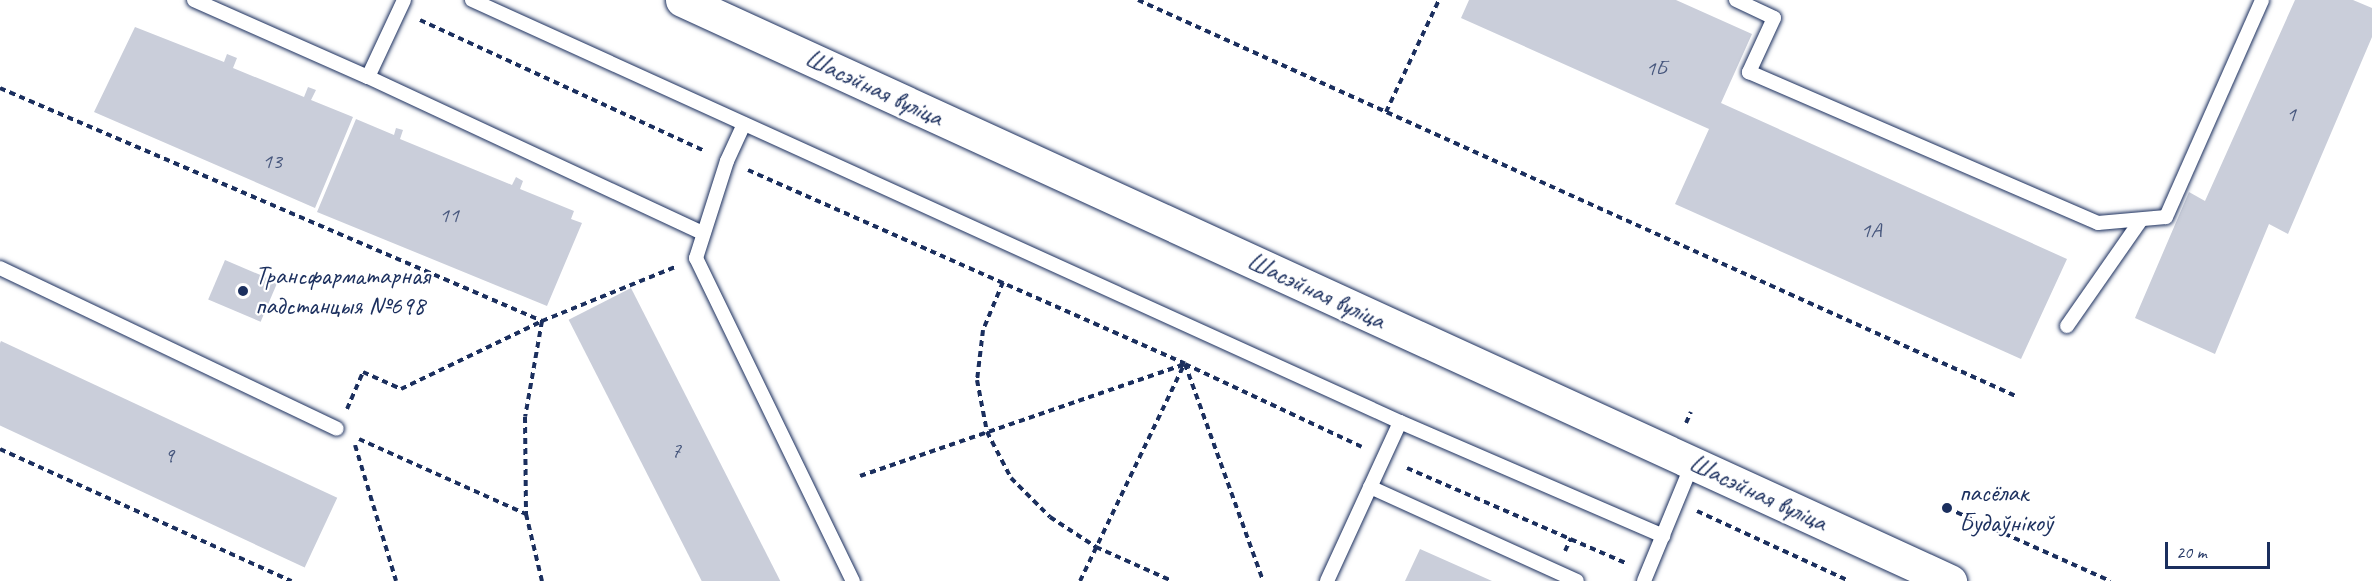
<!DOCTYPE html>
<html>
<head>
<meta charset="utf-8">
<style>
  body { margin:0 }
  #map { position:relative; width:2372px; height:581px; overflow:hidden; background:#fff; font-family:Caveat,sans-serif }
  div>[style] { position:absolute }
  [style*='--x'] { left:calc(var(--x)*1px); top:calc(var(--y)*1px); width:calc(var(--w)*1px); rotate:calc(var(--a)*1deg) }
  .building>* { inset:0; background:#caceda; transform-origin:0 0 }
  .path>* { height:4px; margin-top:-2px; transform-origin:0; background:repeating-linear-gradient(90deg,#1b2f5e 0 6px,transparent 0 10.5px) }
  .roads { filter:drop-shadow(0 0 2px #1b2f5e) drop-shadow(0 0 2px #1b2f5e) }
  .service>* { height:14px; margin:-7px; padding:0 7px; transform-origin:7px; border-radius:7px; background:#fff }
  .secondary>* { height:33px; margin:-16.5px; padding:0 16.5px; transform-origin:16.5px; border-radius:16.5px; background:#fff }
  .dots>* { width:16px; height:16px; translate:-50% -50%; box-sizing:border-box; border:3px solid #fff; border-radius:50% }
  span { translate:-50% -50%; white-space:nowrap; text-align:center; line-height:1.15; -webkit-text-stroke:4.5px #fff; paint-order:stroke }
  .number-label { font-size:22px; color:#47577d }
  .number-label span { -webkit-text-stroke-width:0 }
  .street-label { font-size:26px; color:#1b2f5e }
  .poi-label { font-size:26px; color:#1b2f5e }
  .left { translate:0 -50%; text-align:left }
  .scale { position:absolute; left:2165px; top:542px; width:105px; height:27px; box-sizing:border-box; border:3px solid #1b2f5e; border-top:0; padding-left:8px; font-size:18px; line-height:21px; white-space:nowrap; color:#1b2f5e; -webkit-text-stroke:4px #fff; paint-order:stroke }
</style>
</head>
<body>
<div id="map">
  <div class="building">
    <i style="clip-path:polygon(1469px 0,1676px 0,1752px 34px,1721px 103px,2067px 259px,2021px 359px,1675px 204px,1709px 129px,1461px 18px)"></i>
    <i style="clip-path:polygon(2295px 0,2353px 0,2372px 8px,2372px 37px,2288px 234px,2269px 224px,2215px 354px,2135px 318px,2189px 192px,2205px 201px)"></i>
    <i style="clip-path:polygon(135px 27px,224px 62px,227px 54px,237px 58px,233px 68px,304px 97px,308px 87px,316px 90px,311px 100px,353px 117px,315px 208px,94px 112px)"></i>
    <i style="clip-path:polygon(356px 119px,394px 135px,396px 128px,403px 130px,400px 139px,512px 185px,516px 177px,523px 181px,520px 189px,574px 211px,571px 219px,582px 223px,547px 306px,317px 212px)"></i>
    <i style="left:225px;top:260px;width:57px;height:43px;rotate:23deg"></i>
    <i style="left:631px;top:288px;width:330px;height:70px;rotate:63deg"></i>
    <i style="left:1px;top:341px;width:371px;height:77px;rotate:25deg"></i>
    <i style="clip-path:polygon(1420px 549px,1492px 581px,1405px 581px)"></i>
  </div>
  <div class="path">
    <i style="--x:1138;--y:0;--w:965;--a:24.28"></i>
    <i style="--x:420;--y:20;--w:314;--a:24.7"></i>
    <i style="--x:0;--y:88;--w:590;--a:23.26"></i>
    <i style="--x:542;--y:321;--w:97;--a:100"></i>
    <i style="--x:525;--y:417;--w:97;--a:89.4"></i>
    <i style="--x:526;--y:514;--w:69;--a:76.6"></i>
    <i style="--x:1386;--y:112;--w:124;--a:-64.7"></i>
    <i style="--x:748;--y:170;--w:478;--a:23.9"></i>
    <i style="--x:1185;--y:364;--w:195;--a:25.1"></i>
    <i style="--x:1003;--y:282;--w:52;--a:112.6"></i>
    <i style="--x:983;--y:330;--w:50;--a:96.8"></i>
    <i style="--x:977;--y:380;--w:53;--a:79.1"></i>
    <i style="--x:987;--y:432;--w:52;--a:62.4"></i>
    <i style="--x:1011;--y:478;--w:55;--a:45"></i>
    <i style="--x:1050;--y:517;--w:55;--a:33.1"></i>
    <i style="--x:1096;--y:547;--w:83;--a:24.1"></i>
    <i style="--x:347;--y:409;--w:40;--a:-66.6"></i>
    <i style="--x:363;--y:372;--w:42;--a:24.1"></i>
    <i style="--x:401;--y:389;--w:157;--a:-25.7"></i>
    <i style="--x:542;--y:321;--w:144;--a:-22.1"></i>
    <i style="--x:1686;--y:423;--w:12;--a:-66"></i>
    <i style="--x:359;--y:439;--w:183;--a:24.2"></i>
    <i style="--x:355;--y:445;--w:142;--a:73.2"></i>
    <i style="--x:0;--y:449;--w:320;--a:24.4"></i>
    <i style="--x:1407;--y:468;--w:238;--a:23.5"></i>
    <i style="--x:860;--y:476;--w:344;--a:-19"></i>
    <i style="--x:1185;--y:364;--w:231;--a:70.2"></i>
    <i style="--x:1947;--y:508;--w:179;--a:24.1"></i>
    <i style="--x:1697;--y:511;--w:167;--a:24.7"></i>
    <i style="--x:1565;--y:551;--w:14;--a:-65"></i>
    <i style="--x:1080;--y:581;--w:240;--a:-64.3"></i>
  </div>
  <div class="roads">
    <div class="service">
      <i style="--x:194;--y:0;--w:190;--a:23.9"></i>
      <i style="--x:368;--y:77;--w:85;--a:-64.9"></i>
      <i style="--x:472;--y:0;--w:1019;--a:24.45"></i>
      <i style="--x:1400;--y:422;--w:287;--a:23.4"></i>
      <i style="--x:1736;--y:0;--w:42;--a:25.3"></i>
      <i style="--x:1774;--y:18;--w:60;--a:114.8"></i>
      <i style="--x:1749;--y:72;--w:380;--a:23.4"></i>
      <i style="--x:2098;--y:223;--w:68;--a:-5"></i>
      <i style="--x:2166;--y:217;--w:237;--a:-66.1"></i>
      <i style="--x:368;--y:77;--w:370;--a:25"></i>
      <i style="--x:744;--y:124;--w:41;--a:114.7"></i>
      <i style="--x:727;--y:161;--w:102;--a:107.7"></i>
      <i style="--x:696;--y:258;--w:359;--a:64.1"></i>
      <i style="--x:0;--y:268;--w:373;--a:25.5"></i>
      <i style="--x:2067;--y:326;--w:129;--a:-55.1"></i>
      <i style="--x:1370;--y:487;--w:227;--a:24.4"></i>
      <i style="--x:1327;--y:581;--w:175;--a:-65.3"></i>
      <i style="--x:1644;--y:581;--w:129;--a:-67.6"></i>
    </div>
    <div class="secondary">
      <i style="--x:682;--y:0;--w:1395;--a:24.62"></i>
    </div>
  </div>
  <div class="dots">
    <i style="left:243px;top:291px;background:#1b2f5e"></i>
    <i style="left:1947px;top:508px;background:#1b2f5e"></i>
  </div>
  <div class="number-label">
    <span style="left:1656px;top:69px">1Б</span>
    <span style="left:2291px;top:115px">1</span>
    <span style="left:272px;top:162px">13</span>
    <span style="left:449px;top:216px">11</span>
    <span style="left:1871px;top:231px">1А</span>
    <span style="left:676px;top:451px">7</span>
    <span style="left:169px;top:456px">9</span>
  </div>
  <div class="street-label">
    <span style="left:874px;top:88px;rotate:25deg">Шасэйная вуліца</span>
    <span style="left:1316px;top:291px;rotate:25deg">Шасэйная вуліца</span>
    <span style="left:1758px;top:493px;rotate:25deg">Шасэйная вуліца</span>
  </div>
  <div class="poi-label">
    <span class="left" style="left:255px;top:291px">Трансфарматарная<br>падстанцыя №698</span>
    <span class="left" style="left:1959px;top:508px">пасёлак<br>Будаўнікоў</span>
  </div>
  <div class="scale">20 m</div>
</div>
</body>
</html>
